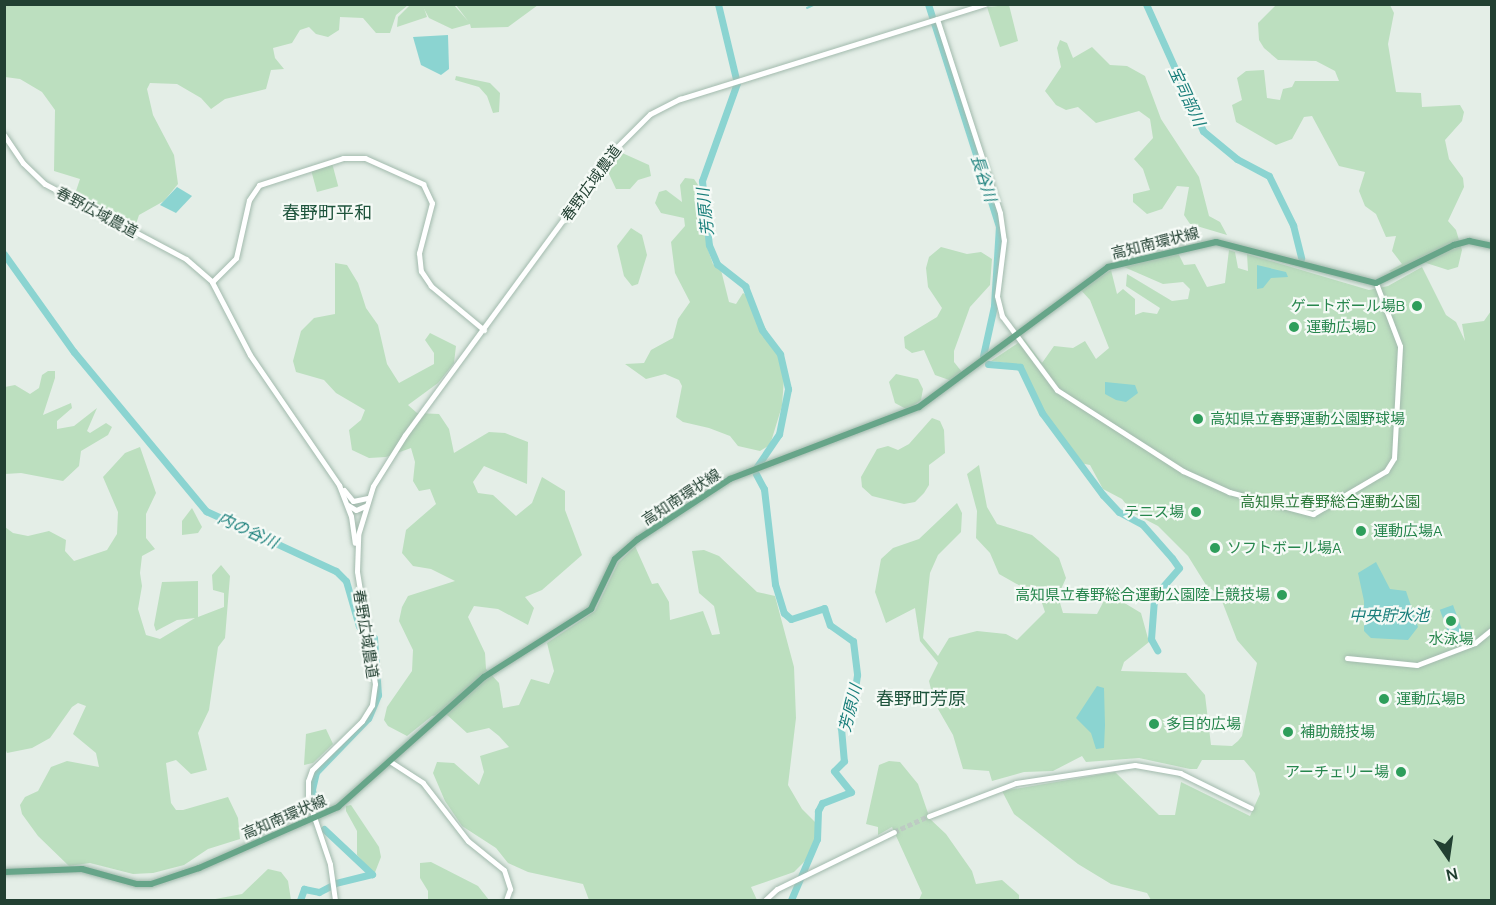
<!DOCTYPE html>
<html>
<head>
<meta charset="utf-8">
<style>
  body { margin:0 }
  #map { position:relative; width:1496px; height:905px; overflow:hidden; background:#e4eee7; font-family:Manrope,"Noto Sans JP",sans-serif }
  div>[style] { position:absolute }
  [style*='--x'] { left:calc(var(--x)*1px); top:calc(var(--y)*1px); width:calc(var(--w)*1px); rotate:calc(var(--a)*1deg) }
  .green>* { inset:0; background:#bcdfbf; transform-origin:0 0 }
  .water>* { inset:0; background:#8bd4d1; transform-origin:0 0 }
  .stream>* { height:1.5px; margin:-0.75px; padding:0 0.75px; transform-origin:0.75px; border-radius:0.75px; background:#8bd4d1 }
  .river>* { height:7px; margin:-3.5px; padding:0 3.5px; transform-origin:3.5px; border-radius:3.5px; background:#8bd4d1 }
  .secondary-tunnel>* { height:5px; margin-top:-2.5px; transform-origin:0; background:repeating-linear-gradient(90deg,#bdcbc3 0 5px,transparent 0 7.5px) }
  .roads { filter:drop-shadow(0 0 2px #a2baad) drop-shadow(0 0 2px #a2baad) }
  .secondary>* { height:5px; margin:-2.5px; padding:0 2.5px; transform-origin:2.5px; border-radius:2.5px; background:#fff }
  .primary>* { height:6px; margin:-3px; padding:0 3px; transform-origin:3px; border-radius:3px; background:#67a589 }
  .dots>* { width:16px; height:16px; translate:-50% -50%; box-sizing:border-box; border:3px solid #f5faf6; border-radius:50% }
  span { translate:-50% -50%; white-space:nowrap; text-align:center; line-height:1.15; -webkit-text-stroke:4.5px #f5faf6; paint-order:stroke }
  .street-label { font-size:15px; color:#224032 }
  .leisure-label { font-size:15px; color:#27864d }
  .right { translate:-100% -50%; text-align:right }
  .left { translate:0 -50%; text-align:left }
  .park-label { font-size:15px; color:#2b793a }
  .water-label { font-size:16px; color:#1a7f7b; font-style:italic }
  .quarter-label { font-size:18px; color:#1d533b }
  .frame { position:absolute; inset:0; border:6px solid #224032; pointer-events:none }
  .north { position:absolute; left:1418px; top:827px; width:60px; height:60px; -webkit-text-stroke:4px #f5faf6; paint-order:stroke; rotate:167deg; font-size:16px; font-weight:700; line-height:24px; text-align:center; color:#224032 }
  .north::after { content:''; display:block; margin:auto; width:21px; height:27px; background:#224032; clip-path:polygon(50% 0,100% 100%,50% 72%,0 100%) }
</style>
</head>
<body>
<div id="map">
  <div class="green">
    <i style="clip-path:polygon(4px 5px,408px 5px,396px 15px,390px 33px,376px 33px,363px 18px,340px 17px,339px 30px,328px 37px,316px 34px,309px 27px,300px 30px,292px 43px,273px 48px,275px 58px,284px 69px,271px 70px,266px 89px,225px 99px,211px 109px,201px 98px,177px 84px,150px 83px,147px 89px,153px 115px,174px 155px,178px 184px,164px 201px,139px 215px,135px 227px,74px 197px,80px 179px,54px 171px,55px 110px,42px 92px,20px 79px,5px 77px)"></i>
    <i style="clip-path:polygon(410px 5px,423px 5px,427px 17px,397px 27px,398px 17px)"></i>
    <i style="clip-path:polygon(422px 5px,454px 5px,468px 21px,456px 5px,538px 5px,508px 27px,471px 28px,470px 24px,452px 29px,429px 18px)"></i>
    <i style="clip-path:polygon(1009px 5px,1018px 41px,1000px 47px,987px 7px)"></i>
    <i style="clip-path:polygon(1276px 5px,1390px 5px,1394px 13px,1388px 44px,1396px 92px,1421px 93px,1422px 107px,1460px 105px,1464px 112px,1462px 121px,1445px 140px,1449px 159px,1463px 178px,1464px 187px,1448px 221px,1456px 230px,1462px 250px,1458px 267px,1448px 270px,1417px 260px,1394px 273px,1389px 271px,1402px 264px,1392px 251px,1396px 236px,1386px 237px,1376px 214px,1365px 206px,1359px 191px,1365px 172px,1339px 166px,1312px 116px,1304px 117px,1292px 139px,1276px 145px,1236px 122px,1232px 105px,1242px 100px,1237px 78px,1246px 71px,1264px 70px,1267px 98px,1280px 100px,1283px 89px,1292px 87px,1295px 81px,1339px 81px,1335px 71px,1316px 61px,1278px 60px,1264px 48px,1259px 40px,1258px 23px)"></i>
    <i style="clip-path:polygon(1060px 40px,1067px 43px,1073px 58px,1092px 47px,1110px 65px,1127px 66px,1145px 76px,1161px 119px,1199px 177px,1209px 216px,1220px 222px,1227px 235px,1190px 224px,1184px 215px,1189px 187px,1177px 186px,1162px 209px,1147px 214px,1133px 202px,1133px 194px,1150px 190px,1143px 169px,1134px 159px,1153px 138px,1150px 119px,1139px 111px,1096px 123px,1078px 107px,1066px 110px,1056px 105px,1045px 91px,1061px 67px,1057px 48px)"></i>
    <i style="clip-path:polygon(456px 76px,490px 83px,500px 93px,499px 112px,493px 113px,487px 96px,479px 87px,455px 80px)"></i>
    <i style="clip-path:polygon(620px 152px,649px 165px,651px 176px,638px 180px,630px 189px,616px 189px,608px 172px)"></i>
    <i style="left:332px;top:163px;width:24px;height:22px;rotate:75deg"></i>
    <i style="clip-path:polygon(685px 178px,694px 179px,698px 185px,708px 250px,713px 264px,721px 270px,729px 302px,736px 304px,743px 293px,748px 296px,785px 364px,782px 406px,770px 445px,760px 451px,738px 446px,730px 436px,709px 428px,683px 422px,676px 417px,682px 386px,679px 380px,665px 374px,646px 379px,625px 364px,644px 363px,651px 350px,673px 338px,678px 319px,690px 302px,675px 273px,671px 242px,685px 226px,684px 218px,661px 213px,655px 203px,659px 192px,666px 190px,682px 202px,680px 185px)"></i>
    <i style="clip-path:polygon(631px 228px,642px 235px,647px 255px,638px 284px,632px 286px,624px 276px,617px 246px)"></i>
    <i style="clip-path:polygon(941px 247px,967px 254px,981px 252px,992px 259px,990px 285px,970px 307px,954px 351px,954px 362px,962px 372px,952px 381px,935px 375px,924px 350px,912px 353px,905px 348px,904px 337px,937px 317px,942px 308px,928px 287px,926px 268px,929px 257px)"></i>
    <i style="clip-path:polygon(1229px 250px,1235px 252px,1238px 268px,1248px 271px,1247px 254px,1369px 290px,1388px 286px,1422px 267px,1446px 315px,1456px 322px,1465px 341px,1462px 324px,1484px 321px,1491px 311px,1491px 900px,1151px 900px,1147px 893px,1111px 884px,1078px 864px,1014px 814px,1002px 791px,1115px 772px,1159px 815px,1175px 815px,1181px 782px,1250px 816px,1260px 794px,1255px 773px,1244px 760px,1202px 760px,1197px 769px,1190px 769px,1139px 758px,1086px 762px,1082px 756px,1053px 771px,1024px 772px,992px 781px,989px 771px,963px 769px,953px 735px,934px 702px,929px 681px,938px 663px,920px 641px,915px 608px,886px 623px,875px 592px,881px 559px,893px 548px,919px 539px,957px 503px,962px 513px,961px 532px,938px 555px,930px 573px,923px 638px,938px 656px,949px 638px,977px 631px,1006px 634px,1017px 640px,1045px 612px,1040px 597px,999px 574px,990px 553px,976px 538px,977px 511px,967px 474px,979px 465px,987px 507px,997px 524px,1032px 535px,1059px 558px,1066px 578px,1058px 596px,1063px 613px,1097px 614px,1108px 593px,1141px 613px,1149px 642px,1124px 662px,1121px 671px,1186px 673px,1205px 695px,1211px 745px,1232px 746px,1238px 741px,1242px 736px,1257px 663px,1237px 640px,1220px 596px,1206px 585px,1188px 556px,1158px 526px,1133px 513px,1122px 499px,1103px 489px,1090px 465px,1080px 463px,1043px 412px,1021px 365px,991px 361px,1024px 339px,1042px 363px,1054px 346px,1073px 348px,1085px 341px,1096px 359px,1109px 348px,1090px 300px,1080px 289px,1111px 270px,1117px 294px,1123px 289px,1135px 299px,1135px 315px,1143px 312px,1157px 314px,1160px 308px,1126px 286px,1127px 274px,1172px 301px,1188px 299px,1190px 289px,1183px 282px,1163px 284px,1124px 267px,1178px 253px,1184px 265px,1195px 264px,1207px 287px,1225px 283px)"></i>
    <i style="clip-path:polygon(335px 263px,347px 265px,358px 283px,366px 308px,378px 325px,387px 364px,399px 383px,434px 364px,434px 353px,425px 340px,430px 333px,456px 346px,454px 363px,438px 383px,408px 405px,417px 413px,439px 414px,449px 429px,454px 453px,489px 432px,505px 433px,528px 442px,527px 484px,484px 466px,473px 482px,478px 493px,493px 495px,516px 516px,532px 503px,542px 477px,565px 491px,565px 510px,582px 555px,542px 590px,525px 597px,534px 608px,528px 625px,498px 609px,474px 606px,468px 617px,485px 653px,486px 669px,499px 683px,503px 708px,519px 705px,531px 679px,549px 684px,554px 671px,547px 643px,595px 611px,618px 563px,635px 546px,652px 584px,658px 583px,669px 602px,670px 620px,703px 611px,712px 635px,720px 634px,714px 606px,699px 593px,692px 551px,704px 550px,719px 556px,757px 592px,775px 596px,794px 667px,796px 718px,788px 785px,802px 809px,820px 827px,811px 855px,794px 872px,751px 887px,757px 900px,589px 900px,583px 884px,528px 872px,508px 863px,496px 848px,462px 826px,445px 801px,433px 773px,437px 762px,454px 763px,479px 785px,484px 772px,480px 756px,509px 747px,499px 736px,489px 728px,467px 733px,446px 714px,432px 716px,407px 736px,388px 726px,384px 720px,387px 707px,412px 671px,413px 650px,399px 621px,402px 607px,408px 596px,455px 581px,431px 569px,413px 566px,402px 553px,406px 530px,436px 504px,430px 489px,419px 491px,413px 481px,415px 462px,411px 448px,386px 457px,369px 458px,352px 450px,349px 430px,361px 420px,365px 410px,336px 393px,324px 380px,296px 372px,293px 361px,301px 331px,314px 318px,335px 314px)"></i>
    <i style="clip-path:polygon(48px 371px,55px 371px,55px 378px,43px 415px,71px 403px,72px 408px,57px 421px,57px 429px,74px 426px,97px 408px,87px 431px,90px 433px,106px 423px,112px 427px,108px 435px,81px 451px,79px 466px,63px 481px,21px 473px,5px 474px,5px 387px,15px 385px,30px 394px,39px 388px,42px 375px)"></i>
    <i style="clip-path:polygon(896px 374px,918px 379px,923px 389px,921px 400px,908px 410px,895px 403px,889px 382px)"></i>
    <i style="clip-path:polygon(932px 418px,940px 421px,944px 430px,945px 453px,929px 465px,929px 485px,924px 493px,915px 502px,904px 504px,872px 496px,862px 487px,861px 477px,877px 449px,888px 446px,898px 450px,909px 444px)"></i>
    <i style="clip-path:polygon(140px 447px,156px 493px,146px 514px,146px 538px,155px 549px,142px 556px,140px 573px,142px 586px,138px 609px,146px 635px,160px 639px,195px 618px,177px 620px,156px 631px,154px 625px,162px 582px,198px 581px,198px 617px,224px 607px,224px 593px,213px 590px,212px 575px,221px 565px,230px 576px,225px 638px,218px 647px,209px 710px,198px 733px,207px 770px,191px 774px,176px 760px,166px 763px,171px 803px,176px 810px,183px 810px,228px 797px,238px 818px,240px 839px,208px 849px,184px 865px,153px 873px,133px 874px,90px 863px,69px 866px,38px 836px,22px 814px,20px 805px,25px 797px,38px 791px,51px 767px,67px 761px,99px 767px,96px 753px,73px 734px,86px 706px,78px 703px,72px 707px,50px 738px,32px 748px,7px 753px,4px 746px,5px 527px,13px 533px,28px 536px,49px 531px,66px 540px,65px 551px,74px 561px,107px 550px,117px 534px,118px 512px,103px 477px,125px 453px)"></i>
    <i style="clip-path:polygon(192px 508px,202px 527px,198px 533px,182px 535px,182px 521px)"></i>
    <i style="clip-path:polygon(326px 729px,333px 744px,313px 763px,304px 765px,306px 734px)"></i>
    <i style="clip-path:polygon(889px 761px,900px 762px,918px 784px,930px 819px,946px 834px,972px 871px,976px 884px,1002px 880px,1019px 895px,1019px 900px,919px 900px,922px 893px,892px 827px,878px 835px,878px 827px,866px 824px,879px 765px)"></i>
    <i style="clip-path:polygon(351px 805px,379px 847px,381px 857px,374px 875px,357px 855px,357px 831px,346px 811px,346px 806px)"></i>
    <i style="clip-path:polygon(431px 862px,478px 886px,489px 900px,428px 900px,428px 891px,420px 878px,420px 863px)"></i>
    <i style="clip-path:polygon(268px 869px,281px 872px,288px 881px,291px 900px,210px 900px,242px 894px)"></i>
  </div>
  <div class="water">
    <i style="clip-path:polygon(448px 35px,449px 69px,441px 75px,421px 65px,413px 37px)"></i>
    <i style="clip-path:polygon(177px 187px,192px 196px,176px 213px,160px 205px)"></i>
    <i style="clip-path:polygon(1257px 265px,1286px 272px,1288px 277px,1271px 278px,1263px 288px,1257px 289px)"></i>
    <i style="clip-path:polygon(1105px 382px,1135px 385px,1138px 393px,1126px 402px,1116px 400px,1105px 394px)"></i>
    <i style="clip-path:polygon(1376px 562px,1390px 589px,1406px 591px,1418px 627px,1408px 640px,1371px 638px,1364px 631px,1364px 601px,1358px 573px)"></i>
    <i style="left:1453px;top:605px;width:29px;height:14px;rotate:70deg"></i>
    <i style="clip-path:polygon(1097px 686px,1104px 688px,1105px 725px,1104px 748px,1096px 749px,1091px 733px,1076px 718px)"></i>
  </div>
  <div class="stream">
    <i style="--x:807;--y:8;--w:10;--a:-24"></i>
  </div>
  <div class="river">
    <i style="--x:718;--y:4;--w:81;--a:76.5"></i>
    <i style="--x:737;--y:83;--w:104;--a:109.7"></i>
    <i style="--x:702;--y:181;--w:64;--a:83.8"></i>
    <i style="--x:709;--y:245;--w:21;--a:67"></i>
    <i style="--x:717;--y:264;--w:36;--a:38"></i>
    <i style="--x:745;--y:286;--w:47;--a:68.9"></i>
    <i style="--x:762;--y:330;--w:30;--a:53"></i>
    <i style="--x:780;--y:354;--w:36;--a:77"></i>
    <i style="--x:788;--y:389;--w:46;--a:101.3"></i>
    <i style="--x:779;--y:434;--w:41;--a:124.1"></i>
    <i style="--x:928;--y:4;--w:233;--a:72.3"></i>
    <i style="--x:999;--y:226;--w:80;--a:93.6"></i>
    <i style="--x:994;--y:306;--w:51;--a:102.4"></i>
    <i style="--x:1146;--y:4;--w:139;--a:65.8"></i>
    <i style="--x:1203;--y:131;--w:44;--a:39.5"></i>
    <i style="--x:1237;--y:159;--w:36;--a:28"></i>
    <i style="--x:1269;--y:176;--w:55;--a:63.9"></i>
    <i style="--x:1293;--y:225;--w:34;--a:76"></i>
    <i style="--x:4;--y:254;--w:120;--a:54.5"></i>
    <i style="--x:74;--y:352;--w:207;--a:50.3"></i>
    <i style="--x:206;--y:511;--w:143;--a:24.8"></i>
    <i style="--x:336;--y:571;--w:14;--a:45"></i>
    <i style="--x:346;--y:581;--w:47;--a:73.9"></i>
    <i style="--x:359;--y:626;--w:19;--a:39"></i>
    <i style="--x:374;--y:638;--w:57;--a:86"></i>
    <i style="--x:378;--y:695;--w:25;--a:113"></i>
    <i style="--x:368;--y:718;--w:75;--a:133.9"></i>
    <i style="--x:316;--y:772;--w:18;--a:103"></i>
    <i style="--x:312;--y:790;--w:19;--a:78"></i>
    <i style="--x:988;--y:364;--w:32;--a:5"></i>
    <i style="--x:1020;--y:367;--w:51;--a:64.4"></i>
    <i style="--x:1042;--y:413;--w:102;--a:53.4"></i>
    <i style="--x:1103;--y:495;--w:23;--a:47"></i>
    <i style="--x:1119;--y:512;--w:26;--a:28"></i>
    <i style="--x:1142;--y:524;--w:45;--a:48.6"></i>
    <i style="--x:1172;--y:558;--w:12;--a:55"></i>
    <i style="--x:1179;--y:568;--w:28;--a:131"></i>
    <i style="--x:756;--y:474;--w:17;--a:62"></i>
    <i style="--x:764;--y:489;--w:96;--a:83.4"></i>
    <i style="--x:775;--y:584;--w:30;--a:73"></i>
    <i style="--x:784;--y:613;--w:9;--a:41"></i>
    <i style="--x:791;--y:619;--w:35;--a:-18"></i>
    <i style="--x:824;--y:608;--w:18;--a:71"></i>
    <i style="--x:830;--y:625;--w:28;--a:35"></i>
    <i style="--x:853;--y:641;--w:34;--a:83"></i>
    <i style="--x:857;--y:675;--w:30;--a:98"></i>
    <i style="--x:853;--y:705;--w:26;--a:118"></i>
    <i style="--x:841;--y:728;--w:33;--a:85"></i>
    <i style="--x:844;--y:761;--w:14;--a:135"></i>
    <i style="--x:834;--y:771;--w:27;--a:51"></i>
    <i style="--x:851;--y:792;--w:31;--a:159"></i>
    <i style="--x:822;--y:803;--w:9;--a:117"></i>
    <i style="--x:818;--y:811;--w:28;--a:92"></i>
    <i style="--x:817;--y:839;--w:66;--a:113.1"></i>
    <i style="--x:1154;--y:599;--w:40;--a:94.3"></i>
    <i style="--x:1151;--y:639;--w:13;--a:61"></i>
    <i style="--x:324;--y:829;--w:66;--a:43.2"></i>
    <i style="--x:372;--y:874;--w:36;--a:166"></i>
    <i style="--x:300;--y:900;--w:12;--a:-70"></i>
    <i style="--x:304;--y:889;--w:15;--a:11"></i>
    <i style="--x:319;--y:892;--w:16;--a:-27"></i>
  </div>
  <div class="secondary-tunnel">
    <i style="--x:894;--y:832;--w:38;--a:-25"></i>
  </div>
  <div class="roads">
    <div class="secondary">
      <i style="--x:937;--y:19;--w:204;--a:72"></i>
      <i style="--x:1000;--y:213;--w:27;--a:82"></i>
      <i style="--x:1004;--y:240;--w:56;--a:97.1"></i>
      <i style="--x:997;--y:296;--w:21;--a:76"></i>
      <i style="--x:1002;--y:316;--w:92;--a:53.4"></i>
      <i style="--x:1057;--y:390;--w:150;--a:32.7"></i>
      <i style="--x:1183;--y:471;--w:51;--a:24.5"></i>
      <i style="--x:1229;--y:492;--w:87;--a:14.7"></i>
      <i style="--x:1313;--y:514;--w:85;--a:-30.5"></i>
      <i style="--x:1386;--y:471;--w:15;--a:-58"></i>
      <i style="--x:1394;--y:458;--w:112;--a:-86.9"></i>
      <i style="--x:1400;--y:346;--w:67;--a:-110.9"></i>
      <i style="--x:4;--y:135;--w:34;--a:56"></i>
      <i style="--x:23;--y:163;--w:30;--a:44"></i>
      <i style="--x:45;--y:184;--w:160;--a:28"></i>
      <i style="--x:186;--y:259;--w:35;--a:41"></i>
      <i style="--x:212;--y:282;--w:82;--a:62.5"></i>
      <i style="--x:250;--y:355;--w:158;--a:55.6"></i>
      <i style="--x:339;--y:485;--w:33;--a:69"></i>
      <i style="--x:351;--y:516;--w:27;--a:82"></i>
      <i style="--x:212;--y:282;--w:34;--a:-45"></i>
      <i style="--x:236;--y:258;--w:59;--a:-77.4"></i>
      <i style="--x:249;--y:200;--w:18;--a:-56"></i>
      <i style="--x:259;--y:185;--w:88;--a:-17.8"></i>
      <i style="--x:343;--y:158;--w:22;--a:0"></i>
      <i style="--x:365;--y:158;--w:64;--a:24.1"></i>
      <i style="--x:423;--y:184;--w:21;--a:65"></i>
      <i style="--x:432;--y:203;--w:52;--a:104.6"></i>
      <i style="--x:419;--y:253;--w:18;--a:84"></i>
      <i style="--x:421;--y:271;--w:18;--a:56"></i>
      <i style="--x:431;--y:286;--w:69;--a:39.7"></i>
      <i style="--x:344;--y:490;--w:14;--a:51"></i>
      <i style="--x:353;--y:501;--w:14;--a:-12"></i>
      <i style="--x:348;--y:505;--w:9;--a:32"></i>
      <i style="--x:356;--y:510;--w:10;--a:-24"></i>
      <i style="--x:1347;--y:658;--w:70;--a:5.7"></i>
      <i style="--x:1417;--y:665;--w:62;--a:-20.8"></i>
      <i style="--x:1475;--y:643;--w:22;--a:-39"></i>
      <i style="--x:391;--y:762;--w:38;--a:33"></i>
      <i style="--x:423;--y:783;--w:73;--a:52.2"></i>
      <i style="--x:468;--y:841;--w:46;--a:38.9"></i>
      <i style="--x:504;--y:870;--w:20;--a:72"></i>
      <i style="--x:510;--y:889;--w:12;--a:110"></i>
      <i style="--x:929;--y:816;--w:93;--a:-20.8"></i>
      <i style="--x:1016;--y:783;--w:120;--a:-8.6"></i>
      <i style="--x:1135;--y:765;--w:46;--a:10.1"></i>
      <i style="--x:1180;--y:773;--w:79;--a:26.2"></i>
      <i style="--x:335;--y:900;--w:36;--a:-98"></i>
      <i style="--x:330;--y:864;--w:69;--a:-108.7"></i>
      <i style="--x:308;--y:799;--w:18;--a:-90"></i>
      <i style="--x:308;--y:781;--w:12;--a:-70"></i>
      <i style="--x:312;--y:770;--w:70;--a:-44.4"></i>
      <i style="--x:362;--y:721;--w:19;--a:-58"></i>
      <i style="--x:372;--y:705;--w:21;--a:-82"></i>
      <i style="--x:375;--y:684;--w:114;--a:-99.1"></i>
      <i style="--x:357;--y:571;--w:36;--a:-88"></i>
      <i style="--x:358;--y:535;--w:51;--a:-73"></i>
      <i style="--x:373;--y:486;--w:60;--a:-57.9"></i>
      <i style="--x:405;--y:435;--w:356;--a:-53.7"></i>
      <i style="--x:616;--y:148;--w:48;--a:-45"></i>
      <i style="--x:650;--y:114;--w:34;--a:-27"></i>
      <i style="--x:680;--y:99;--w:319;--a:-17.3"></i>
      <i style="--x:765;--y:900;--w:16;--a:-43"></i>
      <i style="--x:777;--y:889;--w:130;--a:-26"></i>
    </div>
    <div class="primary">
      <i style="--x:4;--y:872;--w:78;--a:-2.2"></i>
      <i style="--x:82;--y:869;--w:57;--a:15.3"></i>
      <i style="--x:137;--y:884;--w:14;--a:0"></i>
      <i style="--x:151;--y:884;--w:51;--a:-18.4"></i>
      <i style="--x:199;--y:868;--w:152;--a:-23.7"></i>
      <i style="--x:338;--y:807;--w:195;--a:-41.7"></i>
      <i style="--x:484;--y:677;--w:127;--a:-32.4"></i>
      <i style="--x:591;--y:609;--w:55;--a:-64.4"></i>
      <i style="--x:615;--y:559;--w:30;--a:-41"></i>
      <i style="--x:638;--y:539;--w:110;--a:-33.1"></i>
      <i style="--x:730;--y:479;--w:202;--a:-20.9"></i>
      <i style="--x:919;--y:407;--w:235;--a:-36.5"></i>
      <i style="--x:1108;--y:267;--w:111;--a:-13"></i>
      <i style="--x:1216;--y:242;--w:165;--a:14.4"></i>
      <i style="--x:1376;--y:283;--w:87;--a:-26"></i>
      <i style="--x:1454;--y:245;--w:16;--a:-15"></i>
      <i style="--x:1469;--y:241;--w:24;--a:12"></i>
    </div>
  </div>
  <div class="dots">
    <i style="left:1417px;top:306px;background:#2e9e5b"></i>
    <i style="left:1294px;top:327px;background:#2e9e5b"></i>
    <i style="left:1198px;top:419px;background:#2e9e5b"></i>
    <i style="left:1196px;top:512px;background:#2e9e5b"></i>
    <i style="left:1361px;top:531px;background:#2e9e5b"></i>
    <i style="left:1215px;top:548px;background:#2e9e5b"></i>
    <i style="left:1282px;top:595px;background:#2e9e5b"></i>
    <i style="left:1451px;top:621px;background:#2e9e5b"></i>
    <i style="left:1384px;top:699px;background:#2e9e5b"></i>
    <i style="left:1154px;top:724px;background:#2e9e5b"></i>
    <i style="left:1288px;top:732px;background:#2e9e5b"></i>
    <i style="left:1401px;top:772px;background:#2e9e5b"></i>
  </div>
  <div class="street-label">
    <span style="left:591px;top:183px;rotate:-54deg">春野広域農道</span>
    <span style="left:97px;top:212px;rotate:28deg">春野広域農道</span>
    <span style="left:1155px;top:243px;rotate:-14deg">高知南環状線</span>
    <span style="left:681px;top:497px;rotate:-33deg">高知南環状線</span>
    <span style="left:366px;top:634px;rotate:81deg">春野広域農道</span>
    <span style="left:284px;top:817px;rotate:-23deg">高知南環状線</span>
  </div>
  <div class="leisure-label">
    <span class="right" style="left:1405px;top:306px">ゲートボール場B</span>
    <span class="left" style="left:1306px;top:327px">運動広場D</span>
    <span class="left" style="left:1210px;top:419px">高知県立春野運動公園野球場</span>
    <span class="right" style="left:1184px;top:512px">テニス場</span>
    <span class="left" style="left:1373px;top:531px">運動広場A</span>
    <span class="left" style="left:1227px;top:548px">ソフトボール場A</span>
    <span class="right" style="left:1270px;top:595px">高知県立春野総合運動公園陸上競技場</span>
    <span style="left:1451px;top:639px">水泳場</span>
    <span class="left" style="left:1396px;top:699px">運動広場B</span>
    <span class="left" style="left:1166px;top:724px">多目的広場</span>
    <span class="left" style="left:1300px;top:732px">補助競技場</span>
    <span class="right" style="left:1389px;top:772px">アーチェリー場</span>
  </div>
  <div class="park-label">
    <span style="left:1330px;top:502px">高知県立春野総合運動公園</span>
  </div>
  <div class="water-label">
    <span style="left:1187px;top:96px;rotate:65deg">宝司部川</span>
    <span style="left:984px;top:178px;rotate:72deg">長谷川</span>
    <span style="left:705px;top:212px;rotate:-96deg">芳原川</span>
    <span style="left:248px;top:530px;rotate:25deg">内の谷川</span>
    <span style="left:1389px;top:615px">中央貯水池</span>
    <span style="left:850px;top:708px;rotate:-76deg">芳原川</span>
  </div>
  <div class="quarter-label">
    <span style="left:327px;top:212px">春野町平和</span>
    <span style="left:921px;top:698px">春野町芳原</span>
  </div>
  <div class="frame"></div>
  <div class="north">N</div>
</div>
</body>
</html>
